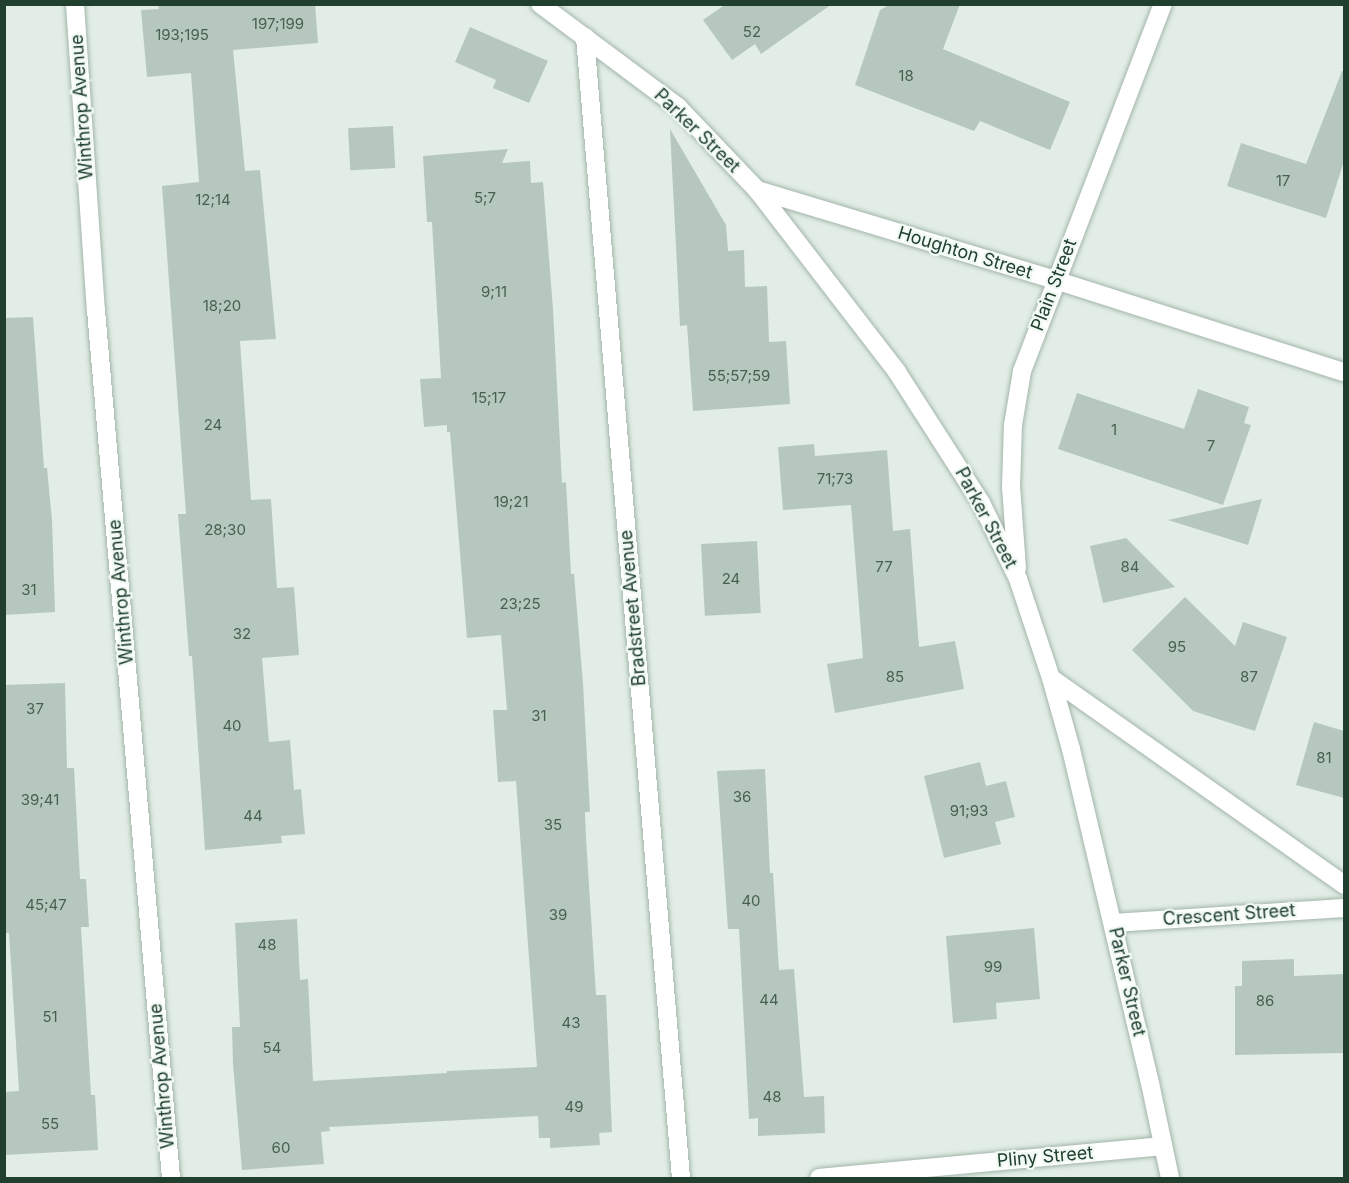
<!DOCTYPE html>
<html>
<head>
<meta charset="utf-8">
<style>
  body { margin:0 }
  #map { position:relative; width:1349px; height:1183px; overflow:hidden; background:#e1ede5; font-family:Inter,sans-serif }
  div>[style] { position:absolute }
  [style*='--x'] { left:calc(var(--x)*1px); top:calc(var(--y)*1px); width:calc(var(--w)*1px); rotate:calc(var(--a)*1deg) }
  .building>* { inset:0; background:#b6c8bd; transform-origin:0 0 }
  .roads { filter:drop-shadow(0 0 2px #a3b5ab) drop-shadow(0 0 2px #a3b5ab) }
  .street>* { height:18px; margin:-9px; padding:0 9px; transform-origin:9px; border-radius:9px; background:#fff }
  .secondary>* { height:18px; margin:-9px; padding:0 9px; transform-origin:9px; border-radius:9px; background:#fff }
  span { translate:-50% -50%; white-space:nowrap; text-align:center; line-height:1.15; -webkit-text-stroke:4.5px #f1f9f3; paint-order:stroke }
  .number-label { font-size:15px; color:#466152 }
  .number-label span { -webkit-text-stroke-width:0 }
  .street-label { font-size:18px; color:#203f2f }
  .frame { position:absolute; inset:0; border:6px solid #203f2f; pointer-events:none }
</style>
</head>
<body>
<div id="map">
  <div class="building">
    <i style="clip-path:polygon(158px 4px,315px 4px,318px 43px,233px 50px,245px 171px,260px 170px,276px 339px,240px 341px,251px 500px,271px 499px,277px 588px,294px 587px,299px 655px,262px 658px,269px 742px,290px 740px,294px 790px,301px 789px,305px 834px,281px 836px,282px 843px,205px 850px,192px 656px,189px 656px,178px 514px,186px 514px,162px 186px,199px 182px,191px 73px,147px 77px,141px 10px,159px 9px)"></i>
    <i style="clip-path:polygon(726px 4px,832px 4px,761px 54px,755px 44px,732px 60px,703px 20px)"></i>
    <i style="clip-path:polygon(891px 4px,960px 4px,943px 49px,1070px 102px,1050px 150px,980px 121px,974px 131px,855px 85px,880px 10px)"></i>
    <i style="clip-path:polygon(470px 27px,548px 61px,529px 103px,493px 88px,496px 80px,455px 62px)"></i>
    <i style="clip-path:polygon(1342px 71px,1344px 71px,1344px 161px,1326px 218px,1227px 186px,1241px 143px,1306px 164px)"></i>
    <i style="left:393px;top:126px;width:42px;height:45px;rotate:87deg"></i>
    <i style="clip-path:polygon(670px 129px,726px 225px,728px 251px,744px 250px,745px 287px,767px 286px,769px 342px,786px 341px,790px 404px,693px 411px,687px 325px,680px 326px)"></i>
    <i style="clip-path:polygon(508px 149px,502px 163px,530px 161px,531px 183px,543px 182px,553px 309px,562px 483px,566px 482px,571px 574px,574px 574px,583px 684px,590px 812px,585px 812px,586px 838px,596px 995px,606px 995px,612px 1132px,599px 1133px,600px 1145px,550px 1148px,550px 1138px,539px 1138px,538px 1116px,329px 1127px,330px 1131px,321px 1132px,324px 1164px,242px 1170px,233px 1064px,232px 1027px,240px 1027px,235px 923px,297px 919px,300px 980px,308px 979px,313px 1081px,447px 1073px,447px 1071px,537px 1067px,516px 781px,498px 782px,493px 710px,507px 710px,501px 635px,467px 638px,450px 432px,447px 432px,447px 425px,424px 427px,420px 379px,441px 378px,432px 222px,427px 222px,423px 156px)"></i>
    <i style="clip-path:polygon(33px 317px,44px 468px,47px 468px,52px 520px,55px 612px,4px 615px,4px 318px)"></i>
    <i style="clip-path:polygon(1198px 389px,1249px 407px,1244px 423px,1251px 425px,1223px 505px,1058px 449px,1077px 393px,1184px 429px)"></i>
    <i style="clip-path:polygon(814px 444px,815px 456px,887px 450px,893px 531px,910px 529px,919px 647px,955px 641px,964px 689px,835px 713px,827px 664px,863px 658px,851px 505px,783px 510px,778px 447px)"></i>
    <i style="clip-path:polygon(1262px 499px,1248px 545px,1168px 520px)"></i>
    <i style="clip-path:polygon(1126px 538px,1175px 587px,1103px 603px,1090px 546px)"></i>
    <i style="left:757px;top:541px;width:72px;height:56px;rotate:87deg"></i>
    <i style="clip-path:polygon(1185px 597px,1235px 646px,1243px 622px,1287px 637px,1255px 731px,1193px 711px,1132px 650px)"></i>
    <i style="clip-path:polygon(65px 683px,67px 768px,74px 768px,80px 879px,86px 879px,89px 927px,81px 927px,91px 1095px,95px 1095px,98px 1150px,4px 1155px,4px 1092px,19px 1091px,9px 933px,4px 933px,4px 685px)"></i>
    <i style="clip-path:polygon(1314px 722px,1344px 731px,1344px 798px,1296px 785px)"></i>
    <i style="clip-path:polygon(980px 762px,986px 786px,1006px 781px,1015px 817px,995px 822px,1001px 844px,944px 858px,924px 776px)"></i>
    <i style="clip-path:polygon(765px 769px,770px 873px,773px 873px,779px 970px,794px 969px,804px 1097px,824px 1096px,825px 1133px,758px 1136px,758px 1118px,749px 1119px,739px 929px,728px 929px,717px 771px)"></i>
    <i style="clip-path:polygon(1034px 928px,1040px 999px,996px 1003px,997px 1019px,953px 1023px,946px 936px)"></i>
    <i style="clip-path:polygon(1294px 959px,1294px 976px,1344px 974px,1344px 1053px,1235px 1055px,1235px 986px,1242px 986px,1242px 961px)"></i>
  </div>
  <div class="roads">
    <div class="street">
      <i style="--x:75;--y:4;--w:307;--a:86.1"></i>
      <i style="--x:96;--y:310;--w:871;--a:85.06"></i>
      <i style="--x:585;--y:37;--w:1145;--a:85.19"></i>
      <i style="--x:757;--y:190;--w:311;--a:16.8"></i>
      <i style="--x:1055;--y:280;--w:303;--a:17.7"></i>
      <i style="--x:1051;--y:678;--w:359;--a:35.2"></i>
      <i style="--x:1113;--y:923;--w:231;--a:-3.7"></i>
      <i style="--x:819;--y:1178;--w:345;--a:-5.3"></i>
    </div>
    <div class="secondary">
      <i style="--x:540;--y:4;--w:172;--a:36.7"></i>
      <i style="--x:678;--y:107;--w:115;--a:46.4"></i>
      <i style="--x:757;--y:190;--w:230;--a:52.4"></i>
      <i style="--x:897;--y:372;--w:156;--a:57.3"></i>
      <i style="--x:981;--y:503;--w:85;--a:64"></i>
      <i style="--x:1018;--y:579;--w:104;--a:71.6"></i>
      <i style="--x:1051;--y:678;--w:74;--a:74.3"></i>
      <i style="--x:1071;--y:749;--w:343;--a:76.7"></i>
      <i style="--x:1150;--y:1083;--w:97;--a:78.1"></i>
      <i style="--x:1017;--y:568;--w:81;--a:-94.2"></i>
      <i style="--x:1011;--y:487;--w:62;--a:-88.2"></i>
      <i style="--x:1013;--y:425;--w:55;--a:-80.5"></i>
      <i style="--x:1022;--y:371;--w:393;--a:-69"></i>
    </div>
  </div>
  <div class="number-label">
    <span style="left:278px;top:24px">197;199</span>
    <span style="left:752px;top:32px">52</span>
    <span style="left:182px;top:35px">193;195</span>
    <span style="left:906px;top:76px">18</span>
    <span style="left:1283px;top:181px">17</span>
    <span style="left:485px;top:198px">5;7</span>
    <span style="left:213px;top:200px">12;14</span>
    <span style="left:494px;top:292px">9;11</span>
    <span style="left:222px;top:306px">18;20</span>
    <span style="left:739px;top:376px">55;57;59</span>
    <span style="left:489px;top:398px">15;17</span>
    <span style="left:213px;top:425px">24</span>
    <span style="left:1114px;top:430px">1</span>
    <span style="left:1211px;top:446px">7</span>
    <span style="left:835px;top:479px">71;73</span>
    <span style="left:511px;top:502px">19;21</span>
    <span style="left:225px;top:530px">28;30</span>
    <span style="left:884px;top:567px">77</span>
    <span style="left:1130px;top:567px">84</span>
    <span style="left:731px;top:579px">24</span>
    <span style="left:29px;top:590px">31</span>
    <span style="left:520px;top:604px">23;25</span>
    <span style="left:242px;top:634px">32</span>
    <span style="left:1177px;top:647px">95</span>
    <span style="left:895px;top:677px">85</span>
    <span style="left:1249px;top:677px">87</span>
    <span style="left:35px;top:709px">37</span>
    <span style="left:539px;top:716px">31</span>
    <span style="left:232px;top:726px">40</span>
    <span style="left:1324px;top:758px">81</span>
    <span style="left:742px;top:797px">36</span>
    <span style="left:40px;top:800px">39;41</span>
    <span style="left:969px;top:811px">91;93</span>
    <span style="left:253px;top:816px">44</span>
    <span style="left:553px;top:825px">35</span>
    <span style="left:751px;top:901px">40</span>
    <span style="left:46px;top:905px">45;47</span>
    <span style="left:558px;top:915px">39</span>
    <span style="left:267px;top:945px">48</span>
    <span style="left:993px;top:967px">99</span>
    <span style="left:769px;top:1000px">44</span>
    <span style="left:1265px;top:1001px">86</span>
    <span style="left:50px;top:1017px">51</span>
    <span style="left:571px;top:1023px">43</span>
    <span style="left:272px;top:1048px">54</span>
    <span style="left:772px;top:1097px">48</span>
    <span style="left:574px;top:1107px">49</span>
    <span style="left:50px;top:1124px">55</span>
    <span style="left:281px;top:1148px">60</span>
  </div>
  <div class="street-label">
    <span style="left:82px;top:107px;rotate:-94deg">Winthrop Avenue</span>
    <span style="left:697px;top:131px;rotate:44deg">Parker Street</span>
    <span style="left:965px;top:253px;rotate:17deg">Houghton Street</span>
    <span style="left:1054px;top:285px;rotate:-69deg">Plain Street</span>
    <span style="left:986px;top:518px;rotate:62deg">Parker Street</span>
    <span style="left:121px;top:592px;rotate:-95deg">Winthrop Avenue</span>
    <span style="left:633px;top:608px;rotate:-95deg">Bradstreet Avenue</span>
    <span style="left:1229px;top:915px;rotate:-4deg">Crescent Street</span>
    <span style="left:1127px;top:982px;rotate:77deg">Parker Street</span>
    <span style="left:162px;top:1076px;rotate:-95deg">Winthrop Avenue</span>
    <span style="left:1045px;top:1157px;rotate:-5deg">Pliny Street</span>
  </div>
  <div class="frame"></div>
</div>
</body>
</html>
